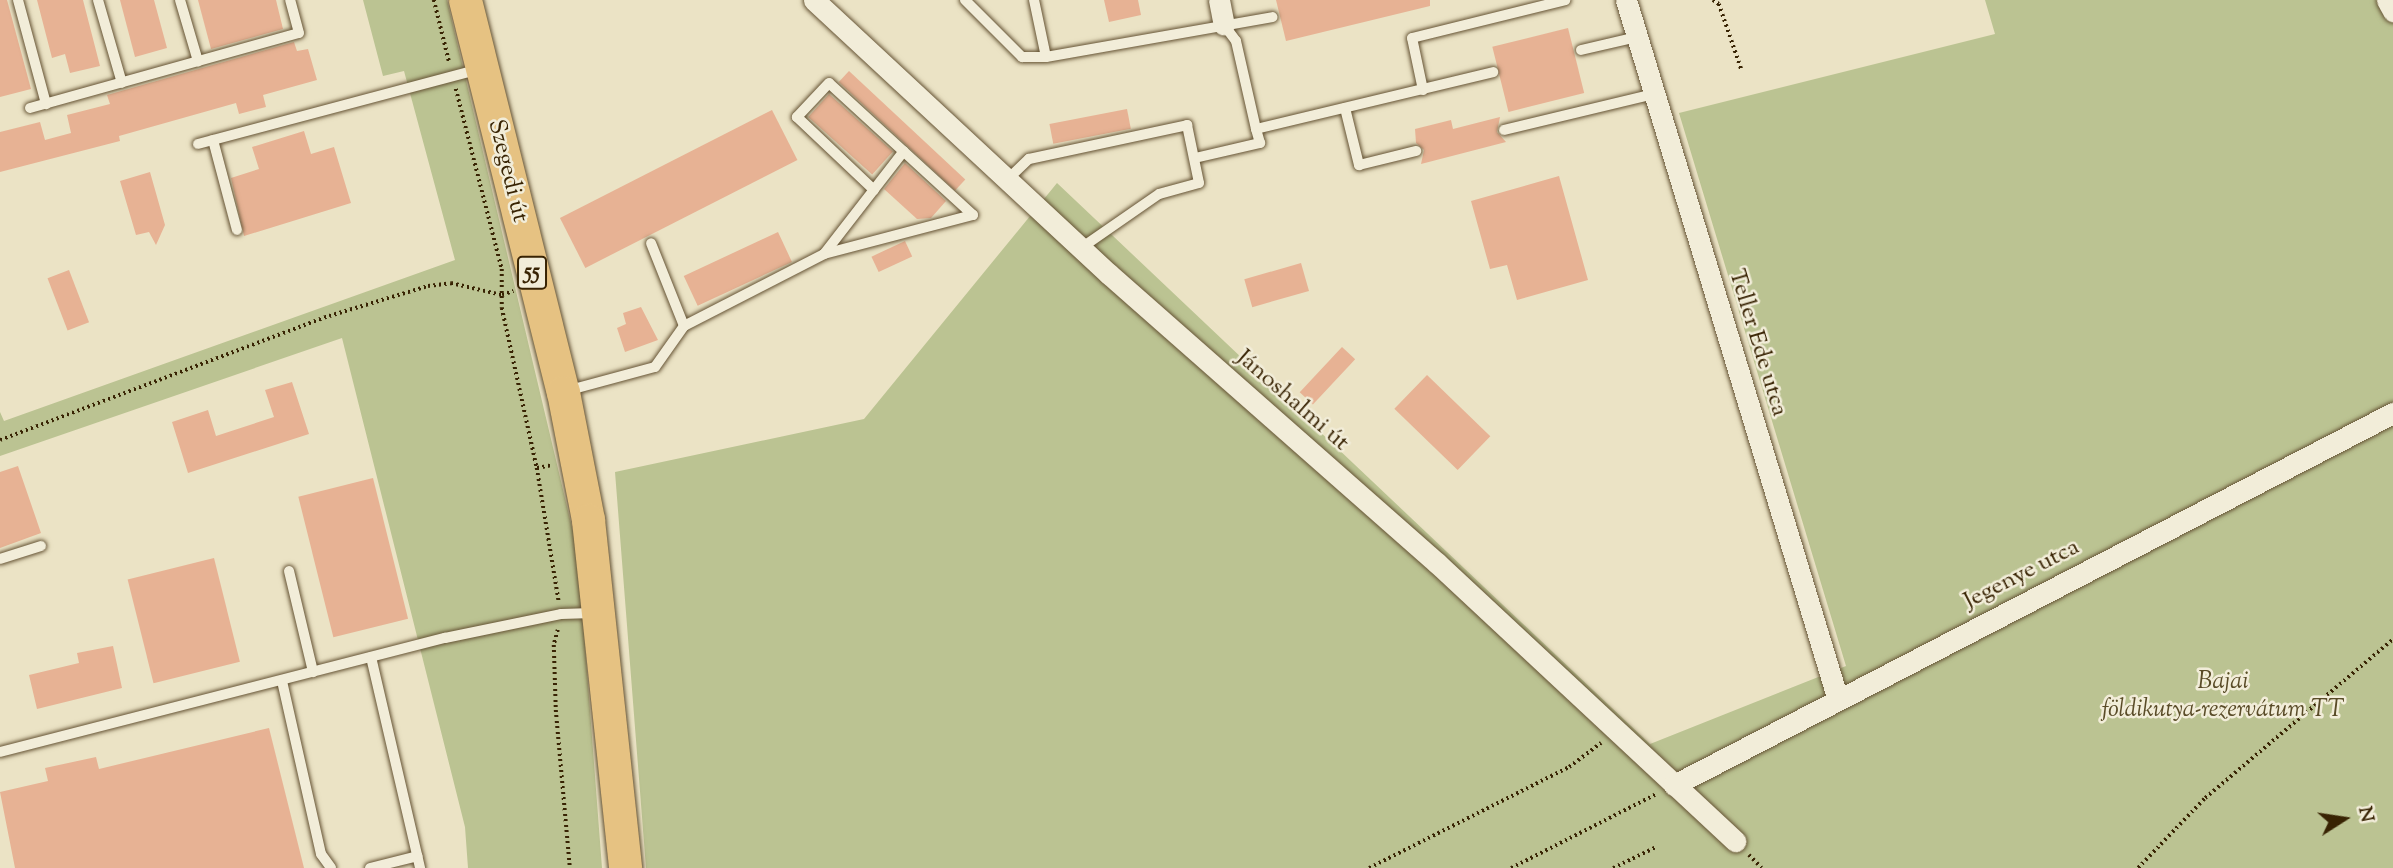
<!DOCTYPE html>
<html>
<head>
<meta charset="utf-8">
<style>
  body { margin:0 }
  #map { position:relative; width:2393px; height:868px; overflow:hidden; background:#ebe3c5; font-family:"Sorts Mill Goudy",serif }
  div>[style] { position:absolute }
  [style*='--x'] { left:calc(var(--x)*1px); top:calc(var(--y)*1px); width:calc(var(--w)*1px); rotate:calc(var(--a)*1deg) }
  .green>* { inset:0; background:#bbc392 }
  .building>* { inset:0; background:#e7b294; transform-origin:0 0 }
  .path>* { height:3.5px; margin-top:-1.75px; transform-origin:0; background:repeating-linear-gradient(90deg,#382303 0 2px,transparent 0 5.5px) }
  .roads { filter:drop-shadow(0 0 2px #655334) drop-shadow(0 0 2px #655334) }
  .service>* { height:10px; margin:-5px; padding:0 5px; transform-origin:5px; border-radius:5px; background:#f2edd9 }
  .minor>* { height:21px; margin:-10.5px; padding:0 10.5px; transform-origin:10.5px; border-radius:10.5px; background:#f2edd9 }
  .primary>* { height:33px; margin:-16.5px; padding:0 16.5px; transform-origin:16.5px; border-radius:16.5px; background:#e6c282 }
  span { translate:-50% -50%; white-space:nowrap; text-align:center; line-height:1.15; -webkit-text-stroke:5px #f2edd9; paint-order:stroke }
  .shield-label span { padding:2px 5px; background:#f2edd9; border:2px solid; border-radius:5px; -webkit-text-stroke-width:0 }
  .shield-label { font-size:23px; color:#382303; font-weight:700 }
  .street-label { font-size:24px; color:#382303 }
  .park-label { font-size:24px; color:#594b27; font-style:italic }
  .north { position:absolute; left:2309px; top:784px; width:70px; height:70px; -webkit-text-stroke:5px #f2edd9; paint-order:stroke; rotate:78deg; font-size:19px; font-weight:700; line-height:28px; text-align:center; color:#382303 }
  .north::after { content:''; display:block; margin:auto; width:24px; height:32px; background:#382303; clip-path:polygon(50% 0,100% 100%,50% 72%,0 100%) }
</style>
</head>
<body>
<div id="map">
  <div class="green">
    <i style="clip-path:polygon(363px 0,447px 0,578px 553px,602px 868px,468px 868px,465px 827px,342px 338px,0 456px,0 412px,4px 421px,455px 260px,404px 71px,383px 76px)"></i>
    <i style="clip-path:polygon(1985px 0,2393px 0,2393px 868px,646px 868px,615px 472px,864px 419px,1057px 183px,1650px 744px,1846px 666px,1679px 113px,1995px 34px)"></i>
  </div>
  <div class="building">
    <i style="clip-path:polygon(0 0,7px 0,31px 89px,0 97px)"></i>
    <i style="clip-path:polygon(37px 0,83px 0,100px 66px,70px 73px,65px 54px,52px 58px)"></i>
    <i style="clip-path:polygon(120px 0,154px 0,167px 48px,135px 57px)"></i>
    <i style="clip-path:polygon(198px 0,276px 0,283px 29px,211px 49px)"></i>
    <i style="clip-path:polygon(1104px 0,1138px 0,1141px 15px,1109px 22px)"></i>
    <i style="clip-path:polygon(1276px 0,1430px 0,1430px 6px,1286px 41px)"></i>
    <i style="left:1568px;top:28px;width:67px;height:78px;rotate:76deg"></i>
    <i style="clip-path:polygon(294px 42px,297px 51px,308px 49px,317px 80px,263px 95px,266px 107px,239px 114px,236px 103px,119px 136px,120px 141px,0 172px,0 132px,40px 122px,45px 140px,71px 133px,67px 115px,110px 104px,107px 95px)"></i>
    <i style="left:849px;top:71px;width:159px;height:15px;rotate:43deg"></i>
    <i style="left:829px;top:94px;width:86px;height:31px;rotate:42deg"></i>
    <i style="left:1127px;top:109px;width:20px;height:79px;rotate:79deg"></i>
    <i style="left:772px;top:110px;width:56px;height:238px;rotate:63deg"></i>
    <i style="clip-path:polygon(1500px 117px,1497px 132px,1506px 142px,1421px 164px,1424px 150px,1416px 143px,1415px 129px,1451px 120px,1453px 129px)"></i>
    <i style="clip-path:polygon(304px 131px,311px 154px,334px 147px,351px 203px,244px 236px,231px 178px,259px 169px,252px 147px)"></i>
    <i style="clip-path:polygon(905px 163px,946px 201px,931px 218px,917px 219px,884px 189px)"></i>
    <i style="clip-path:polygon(150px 172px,165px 225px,156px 245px,149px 232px,136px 235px,120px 181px)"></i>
    <i style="clip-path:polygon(1559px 176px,1588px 280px,1517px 300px,1507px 265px,1490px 269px,1471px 201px)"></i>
    <i style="left:778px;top:232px;width:33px;height:104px;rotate:65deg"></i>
    <i style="left:905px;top:241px;width:17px;height:37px;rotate:65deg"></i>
    <i style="left:1301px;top:263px;width:29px;height:59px;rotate:74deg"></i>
    <i style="left:69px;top:270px;width:56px;height:23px;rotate:69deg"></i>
    <i style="clip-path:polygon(641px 307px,658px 340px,625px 352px,617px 328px,626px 324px,623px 313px)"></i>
    <i style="left:1342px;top:347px;width:18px;height:62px;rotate:43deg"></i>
    <i style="left:1427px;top:375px;width:88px;height:47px;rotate:44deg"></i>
    <i style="clip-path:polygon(292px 382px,309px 434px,188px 473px,172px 422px,208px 410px,216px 436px,274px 417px,265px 390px)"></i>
    <i style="clip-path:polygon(18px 466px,41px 533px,0 548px,0 472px)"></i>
    <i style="left:373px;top:478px;width:145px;height:77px;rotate:76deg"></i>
    <i style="left:214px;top:558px;width:107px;height:89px;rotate:76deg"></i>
    <i style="clip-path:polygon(113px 646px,122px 688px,37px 709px,29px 675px,79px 663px,77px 653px)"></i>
    <i style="clip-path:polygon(269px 728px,304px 868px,15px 868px,0 792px,48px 781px,45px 768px,96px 757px,99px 769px)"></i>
  </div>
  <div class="path">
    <i style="--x:434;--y:0;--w:63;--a:76.2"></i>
    <i style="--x:1713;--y:0;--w:7;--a:34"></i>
    <i style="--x:1719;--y:4;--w:71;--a:71.1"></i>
    <i style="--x:456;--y:89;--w:186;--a:75.7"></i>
    <i style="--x:502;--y:269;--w:39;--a:90"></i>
    <i style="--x:502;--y:308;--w:164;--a:77.7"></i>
    <i style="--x:537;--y:468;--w:136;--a:80.7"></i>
    <i style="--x:0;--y:440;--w:352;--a:-20.7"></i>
    <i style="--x:329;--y:316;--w:103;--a:-16.9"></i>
    <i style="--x:428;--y:286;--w:23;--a:-7"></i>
    <i style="--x:451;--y:283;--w:52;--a:13.2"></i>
    <i style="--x:502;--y:295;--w:12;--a:-20"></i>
    <i style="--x:537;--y:468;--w:15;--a:-11"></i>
    <i style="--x:558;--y:630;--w:16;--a:105"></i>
    <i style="--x:554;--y:645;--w:65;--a:88.2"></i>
    <i style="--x:556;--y:710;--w:159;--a:84.9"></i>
    <i style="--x:1749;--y:855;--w:18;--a:45"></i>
    <i style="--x:1369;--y:868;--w:224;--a:-26.8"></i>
    <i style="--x:1569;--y:767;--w:40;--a:-37"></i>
    <i style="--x:1511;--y:868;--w:163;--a:-27"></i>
    <i style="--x:1613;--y:868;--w:48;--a:-26"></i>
    <i style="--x:2138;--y:868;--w:97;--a:-46.3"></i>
    <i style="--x:2205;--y:798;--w:246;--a:-40.2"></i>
  </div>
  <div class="roads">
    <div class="service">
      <i style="--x:18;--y:0;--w:108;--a:74.9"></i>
      <i style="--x:98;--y:0;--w:86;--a:73.9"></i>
      <i style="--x:180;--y:0;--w:64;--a:73.6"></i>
      <i style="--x:965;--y:0;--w:81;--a:45"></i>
      <i style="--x:1022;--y:57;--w:24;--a:0"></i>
      <i style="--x:1034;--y:0;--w:58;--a:78.1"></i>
      <i style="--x:1046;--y:57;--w:230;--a:-10"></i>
      <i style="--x:1224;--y:25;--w:20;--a:53"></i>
      <i style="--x:1236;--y:41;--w:90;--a:77.2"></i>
      <i style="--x:1256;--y:129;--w:244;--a:-13.5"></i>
      <i style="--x:1581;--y:50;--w:57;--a:-13.1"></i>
      <i style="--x:1423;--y:90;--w:53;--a:-101.9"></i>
      <i style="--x:1412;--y:38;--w:158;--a:-13.9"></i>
      <i style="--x:30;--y:108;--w:279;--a:-15.6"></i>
      <i style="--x:299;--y:33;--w:34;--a:-105"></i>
      <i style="--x:1345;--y:108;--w:59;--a:76.2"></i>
      <i style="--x:1359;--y:165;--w:59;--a:-13.8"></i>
      <i style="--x:1504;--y:130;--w:154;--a:-13.5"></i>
      <i style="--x:213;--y:140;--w:93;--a:75.1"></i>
      <i style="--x:198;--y:144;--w:291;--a:-14.9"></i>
      <i style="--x:1195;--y:158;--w:67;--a:-13"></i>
      <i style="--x:1260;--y:143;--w:15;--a:-106"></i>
      <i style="--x:1008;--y:179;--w:29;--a:-44"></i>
      <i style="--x:1029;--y:159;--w:162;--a:-12.1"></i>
      <i style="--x:1187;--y:125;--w:59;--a:78.3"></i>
      <i style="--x:1199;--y:183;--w:41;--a:164.6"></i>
      <i style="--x:1159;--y:194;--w:95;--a:145.3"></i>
      <i style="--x:824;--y:254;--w:154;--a:-14.7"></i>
      <i style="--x:973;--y:215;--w:195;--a:-137.5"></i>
      <i style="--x:829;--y:83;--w:47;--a:133.3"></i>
      <i style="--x:797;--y:117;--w:106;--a:43.5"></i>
      <i style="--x:684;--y:326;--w:157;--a:-27.2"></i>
      <i style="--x:824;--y:254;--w:130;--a:-52.2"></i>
      <i style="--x:566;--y:391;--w:92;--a:-15.1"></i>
      <i style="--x:655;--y:367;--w:50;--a:-54.7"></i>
      <i style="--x:684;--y:326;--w:89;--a:-111.7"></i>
      <i style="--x:0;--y:559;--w:43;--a:-17.6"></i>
      <i style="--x:289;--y:571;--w:104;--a:76.6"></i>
      <i style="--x:371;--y:657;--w:217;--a:76.9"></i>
      <i style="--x:282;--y:681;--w:177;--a:77.3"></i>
      <i style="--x:321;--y:854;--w:17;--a:54"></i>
      <i style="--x:0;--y:752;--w:459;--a:-14.4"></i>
      <i style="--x:445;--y:638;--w:118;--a:-11.7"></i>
      <i style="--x:561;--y:614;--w:32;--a:-2"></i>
      <i style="--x:370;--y:868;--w:49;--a:-14"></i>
    </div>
    <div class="minor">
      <i style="--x:814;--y:0;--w:403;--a:42.9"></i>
      <i style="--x:1109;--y:274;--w:437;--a:41.4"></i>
      <i style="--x:1437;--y:563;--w:408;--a:43"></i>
      <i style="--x:1219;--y:0;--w:25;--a:79"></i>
      <i style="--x:1626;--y:0;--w:731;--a:73.15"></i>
      <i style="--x:2387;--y:0;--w:13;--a:61"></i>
      <i style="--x:1674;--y:785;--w:810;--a:-27.36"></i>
    </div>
    <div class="primary">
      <i style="--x:465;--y:0;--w:404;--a:76"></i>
      <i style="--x:563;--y:392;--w:130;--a:78.9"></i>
      <i style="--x:588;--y:520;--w:350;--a:83.9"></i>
    </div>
  </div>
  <div class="shield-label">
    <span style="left:532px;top:273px">55</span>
  </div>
  <div class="street-label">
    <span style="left:507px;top:171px;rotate:76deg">Szegedi út</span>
    <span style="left:1757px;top:343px;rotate:73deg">Teller Ede utca</span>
    <span style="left:1292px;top:401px;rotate:41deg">Jánoshalmi út</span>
    <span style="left:2022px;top:575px;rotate:-27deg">Jegenye utca</span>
  </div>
  <div class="park-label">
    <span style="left:2223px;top:697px">Bajai<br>földikutya-rezervátum TT</span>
  </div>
  <div class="north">N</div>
</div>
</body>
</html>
